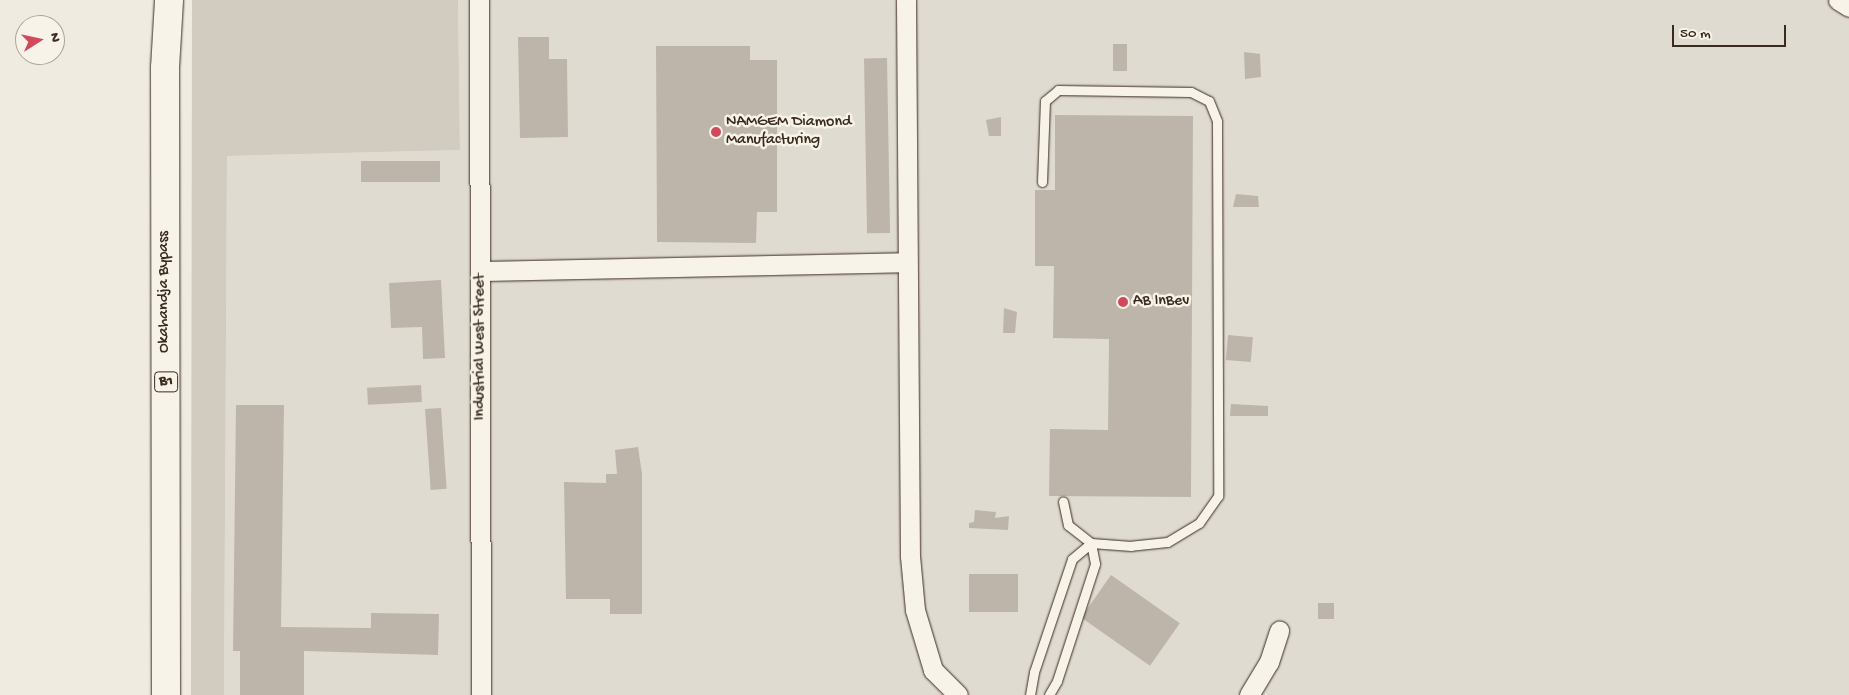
<!DOCTYPE html>
<html>
<head>
<meta charset="utf-8">
<style>
  body { margin:0 }
  #map { position:relative; width:1849px; height:695px; overflow:hidden; background:#efebe0; font-family:"Gochi Hand",sans-serif }
  div>[style] { position:absolute }
  [style*='--x'] { left:calc(var(--x)*1px); top:calc(var(--y)*1px); width:calc(var(--w)*1px); rotate:calc(var(--a)*1deg) }
  .built>* { inset:0; background:#e0dbd0 }
  .green>* { inset:0; background:#d1cbc0 }
  .building>* { inset:0; background:#bdb5aa; transform-origin:0 0 }
  .roads { filter:drop-shadow(0 0 1px #3b2a1e) drop-shadow(0 0 1px #3b2a1e) }
  .service>* { height:9px; margin:-4.5px; padding:0 4.5px; transform-origin:4.5px; border-radius:4.5px; background:#f7f3e8 }
  .minor>* { height:19px; margin:-9.5px; padding:0 9.5px; transform-origin:9.5px; border-radius:9.5px; background:#f7f3e8 }
  .trunk>* { height:28px; margin:-14px; padding:0 14px; transform-origin:14px; border-radius:14px; background:#f7f3e8 }
  .dots>* { width:14px; height:14px; translate:-50% -50%; box-sizing:border-box; border:2px solid #f7f3e8; border-radius:50% }
  span { translate:-50% -50%; white-space:nowrap; text-align:center; line-height:1.15; -webkit-text-stroke:5px #f7f3e8; paint-order:stroke }
  .shield-label span { padding:1px 4px; background:#f7f3e8; border:1px solid; border-radius:4px; -webkit-text-stroke-width:0 }
  .shield-label { font-size:15px; color:#3b2a1e; font-weight:700 }
  .poi-label { font-size:16px; color:#3b2a1e }
  .left { translate:0 -50%; text-align:left }
  .street-label { font-size:16px; color:#3b2a1e }
  .north { position:absolute; left:15px; top:15px; width:50px; height:50px; box-sizing:border-box; background:#f7f3e8; border:1px solid #aca397; border-radius:50%; rotate:80deg; font-size:14px; font-weight:700; line-height:20px; text-align:center; color:#3b2a1e }
  .north::after { content:''; display:block; margin:auto; width:18px; height:22px; background:#d1495b; clip-path:polygon(50% 0,100% 100%,50% 72%,0 100%) }
  .scale { position:absolute; left:1672px; top:25px; width:114px; height:22px; box-sizing:border-box; border:2px solid #3b2a1e; border-top:0; padding-left:6px; font-size:15px; line-height:18px; white-space:nowrap; color:#3b2a1e; -webkit-text-stroke:4px #f7f3e8; paint-order:stroke }
</style>
</head>
<body>
<div id="map">
  <div class="built">
    <i style="clip-path:polygon(458px 0,1849px 0,1849px 695px,224px 695px,227px 156px,460px 150px)"></i>
  </div>
  <div class="green">
    <i style="clip-path:polygon(192px 0,458px 0,460px 150px,227px 156px,224px 695px,191px 695px)"></i>
  </div>
  <div class="building">
    <i style="clip-path:polygon(518px 37px,549px 37px,549px 59px,567px 59px,568px 137px,520px 138px)"></i>
    <i style="left:1113px;top:44px;width:14px;height:27px"></i>
    <i style="clip-path:polygon(656px 46px,750px 46px,750px 60px,777px 60px,777px 212px,757px 212px,756px 243px,657px 242px)"></i>
    <i style="clip-path:polygon(1244px 52px,1260px 54px,1261px 77px,1245px 79px)"></i>
    <i style="left:887px;top:58px;width:175px;height:23px;rotate:89deg"></i>
    <i style="clip-path:polygon(1055px 115px,1193px 116px,1191px 497px,1049px 496px,1050px 429px,1108px 430px,1109px 339px,1053px 338px,1054px 266px,1035px 266px,1035px 190px,1055px 190px)"></i>
    <i style="clip-path:polygon(1001px 117px,1001px 136px,989px 136px,986px 120px)"></i>
    <i style="left:361px;top:161px;width:79px;height:21px"></i>
    <i style="clip-path:polygon(1236px 194px,1258px 196px,1259px 207px,1233px 207px)"></i>
    <i style="clip-path:polygon(441px 280px,445px 358px,423px 359px,422px 327px,391px 328px,389px 283px)"></i>
    <i style="clip-path:polygon(1004px 308px,1017px 312px,1015px 333px,1003px 333px)"></i>
    <i style="left:1228px;top:335px;width:25px;height:25px;rotate:5deg"></i>
    <i style="left:421px;top:385px;width:17px;height:54px;rotate:87deg"></i>
    <i style="clip-path:polygon(1231px 404px,1268px 406px,1268px 416px,1230px 416px)"></i>
    <i style="clip-path:polygon(236px 405px,284px 405px,281px 627px,371px 628px,371px 613px,439px 614px,438px 655px,304px 651px,304px 695px,240px 695px,240px 651px,233px 651px)"></i>
    <i style="left:441px;top:408px;width:81px;height:16px;rotate:86deg"></i>
    <i style="clip-path:polygon(638px 447px,642px 474px,642px 614px,610px 614px,610px 599px,566px 599px,564px 482px,606px 483px,606px 474px,617px 474px,615px 450px)"></i>
    <i style="clip-path:polygon(975px 510px,996px 512px,995px 518px,1009px 516px,1008px 530px,969px 528px,969px 523px,974px 522px)"></i>
    <i style="left:1018px;top:574px;width:38px;height:49px;rotate:90deg"></i>
    <i style="left:1111px;top:575px;width:84px;height:52px;rotate:35deg"></i>
    <i style="left:1318px;top:603px;width:16px;height:16px"></i>
  </div>
  <div class="roads">
    <div class="service">
      <i style="--x:1042;--y:182;--w:81;--a:-87.9"></i>
      <i style="--x:1045;--y:101;--w:17;--a:-40"></i>
      <i style="--x:1058;--y:90;--w:133;--a:0.9"></i>
      <i style="--x:1191;--y:92;--w:20;--a:27"></i>
      <i style="--x:1209;--y:101;--w:22;--a:68"></i>
      <i style="--x:1217;--y:121;--w:375;--a:89.8"></i>
      <i style="--x:1218;--y:496;--w:33;--a:125"></i>
      <i style="--x:1199;--y:523;--w:37;--a:149"></i>
      <i style="--x:1167;--y:542;--w:36;--a:174"></i>
      <i style="--x:1131;--y:546;--w:40;--a:-175.7"></i>
      <i style="--x:1091;--y:543;--w:29;--a:-142"></i>
      <i style="--x:1068;--y:525;--w:24;--a:-102"></i>
      <i style="--x:1030;--y:695;--w:23;--a:-80"></i>
      <i style="--x:1034;--y:672;--w:119;--a:-71.4"></i>
      <i style="--x:1072;--y:559;--w:25;--a:-40"></i>
      <i style="--x:1091;--y:543;--w:21;--a:79"></i>
      <i style="--x:1095;--y:564;--w:123;--a:108"></i>
      <i style="--x:1057;--y:681;--w:16;--a:120"></i>
    </div>
    <div class="minor">
      <i style="--x:479;--y:0;--w:695;--a:89.84"></i>
      <i style="--x:906;--y:0;--w:556;--a:89.59"></i>
      <i style="--x:910;--y:556;--w:54;--a:84.7"></i>
      <i style="--x:915;--y:610;--w:63;--a:73.3"></i>
      <i style="--x:933;--y:670;--w:35;--a:45"></i>
      <i style="--x:1838;--y:0;--w:13;--a:32"></i>
      <i style="--x:481;--y:271;--w:426;--a:-1.2"></i>
      <i style="--x:1249;--y:695;--w:39;--a:-59"></i>
      <i style="--x:1269;--y:662;--w:33;--a:-72"></i>
    </div>
    <div class="trunk">
      <i style="--x:166;--y:695;--w:627;--a:-90.09"></i>
      <i style="--x:165;--y:68;--w:68;--a:-86.6"></i>
    </div>
  </div>
  <div class="dots">
    <i style="left:716px;top:132px;background:#d1495b"></i>
    <i style="left:1123px;top:302px;background:#d1495b"></i>
  </div>
  <div class="shield-label">
    <span style="left:166px;top:382px">B1</span>
  </div>
  <div class="poi-label">
    <span class="left" style="left:726px;top:132px">NAMGEM Diamond<br>Manufacturing</span>
    <span class="left" style="left:1133px;top:302px">AB InBev</span>
  </div>
  <div class="street-label">
    <span style="left:165px;top:292px;rotate:-90deg">Okahandja Bypass</span>
    <span style="left:481px;top:347px;rotate:-90deg">Industrial West Street</span>
  </div>
  <div class="north">N</div>
  <div class="scale">50 m</div>
</div>
</body>
</html>
